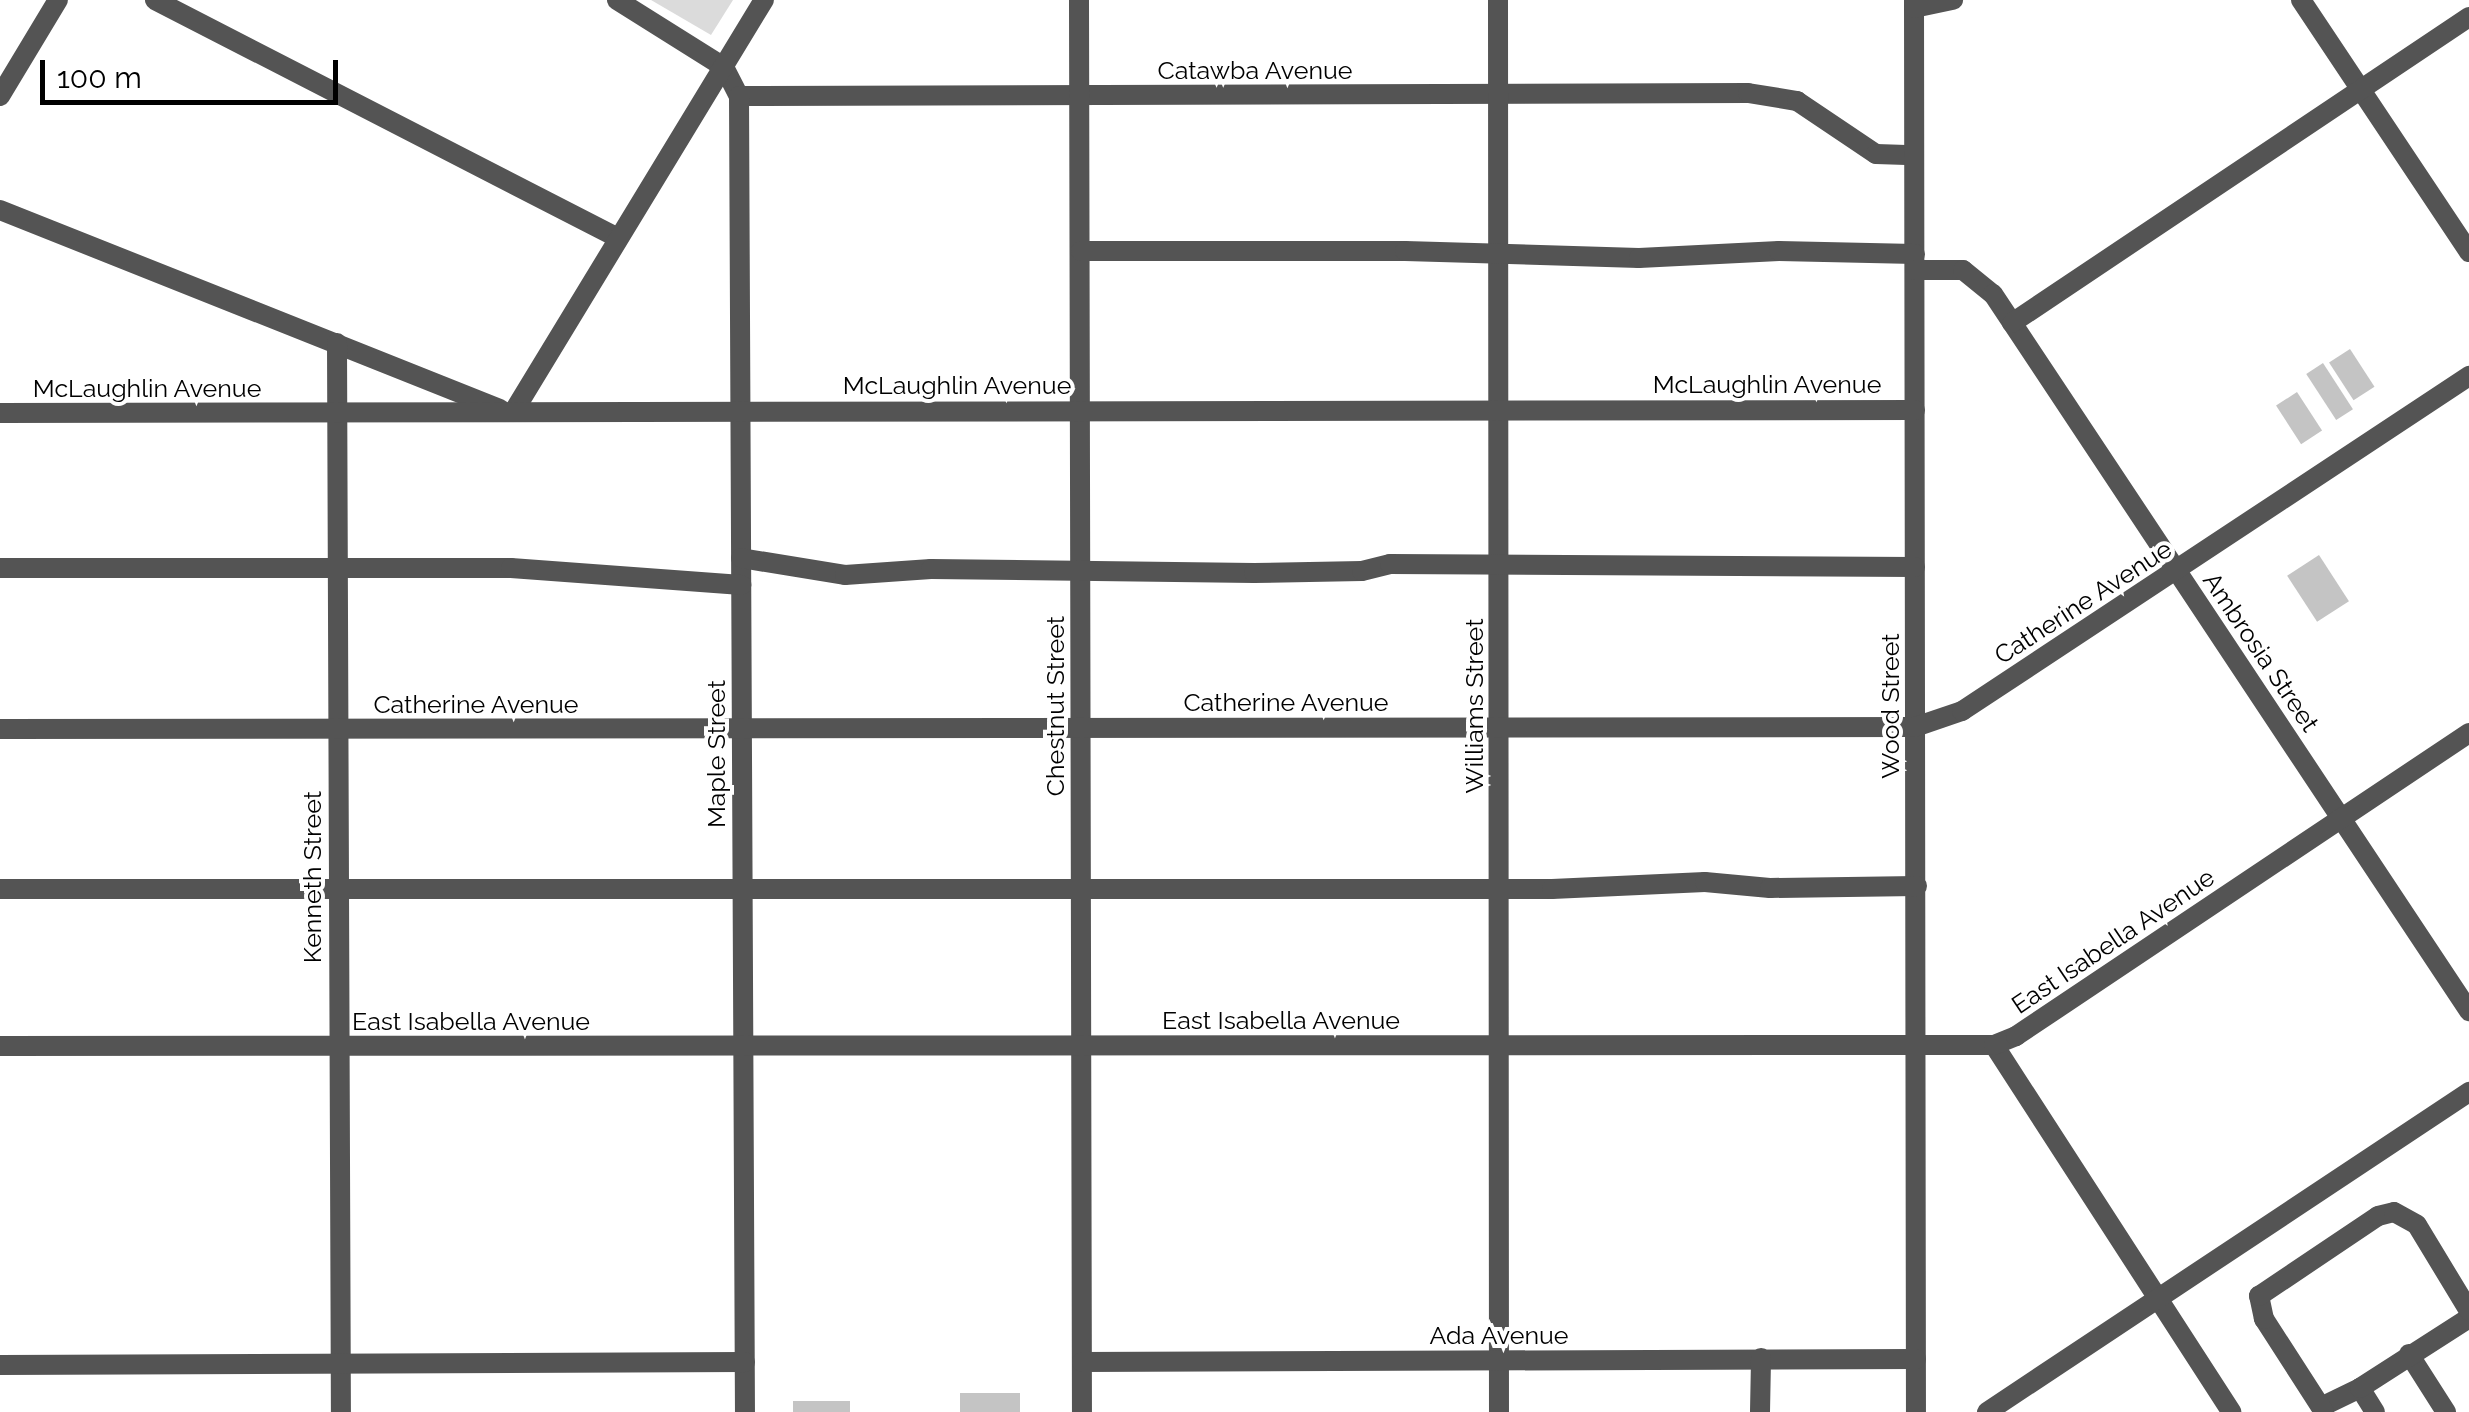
<!DOCTYPE html>
<html>
<head>
<meta charset="utf-8">
<style>
  body { margin:0 }
  #map { position:relative; width:2469px; height:1412px; overflow:hidden; background:#fff; font-family:Raleway,sans-serif }
  div>[style] { position:absolute }
  [style*='--x'] { left:calc(var(--x)*1px); top:calc(var(--y)*1px); width:calc(var(--w)*1px); rotate:calc(var(--a)*1deg) }
  .green>* { inset:0; background:#dbdbdb }
  .building>* { inset:0; background:#c4c4c4; transform-origin:0 0 }
  .minor>* { height:20px; margin:-10px; padding:0 10px; transform-origin:10px; border-radius:10px; background:#545454 }
  span { translate:-50% -50%; white-space:nowrap; text-align:center; line-height:1.15; -webkit-text-stroke:8px #fff; paint-order:stroke }
  .street-label { font-size:25px; color:#000 }
  .scale { position:absolute; left:40px; top:60px; width:298px; height:45px; box-sizing:border-box; border:5px solid #000; border-top:0; padding-left:12px; font-size:30px; line-height:35px; white-space:nowrap; color:#000; -webkit-text-stroke:8px #fff; paint-order:stroke }
</style>
</head>
<body>
<div id="map">
  <div class="green">
    <i style="clip-path:polygon(651px 0,733px 0,711px 35px)"></i>
  </div>
  <div class="building">
    <i style="left:2350px;top:349px;width:45px;height:25px;rotate:57deg"></i>
    <i style="left:2323px;top:363px;width:55px;height:20px;rotate:57deg"></i>
    <i style="left:2297px;top:392px;width:46px;height:25px;rotate:57deg"></i>
    <i style="left:2319px;top:555px;width:55px;height:38px;rotate:57deg"></i>
    <i style="left:1020px;top:1393px;width:19px;height:60px;rotate:90deg"></i>
    <i style="left:850px;top:1401px;width:11px;height:57px;rotate:90deg"></i>
  </div>
  <div class="minor">
    <i style="--x:155;--y:0;--w:521;--a:27.2"></i>
    <i style="--x:617;--y:0;--w:126;--a:32.1"></i>
    <i style="--x:724;--y:67;--w:33;--a:63"></i>
    <i style="--x:739;--y:96;--w:1009;--a:-0.17"></i>
    <i style="--x:1748;--y:93;--w:50;--a:9.3"></i>
    <i style="--x:1797;--y:101;--w:95;--a:33.9"></i>
    <i style="--x:1876;--y:154;--w:38;--a:2"></i>
    <i style="--x:1079;--y:0;--w:1412;--a:89.88"></i>
    <i style="--x:1498;--y:0;--w:1412;--a:89.96"></i>
    <i style="--x:1914;--y:0;--w:1412;--a:89.92"></i>
    <i style="--x:2301;--y:0;--w:303;--a:56.3"></i>
    <i style="--x:1914;--y:8;--w:40;--a:-12"></i>
    <i style="--x:0;--y:96;--w:112;--a:-58.9"></i>
    <i style="--x:739;--y:96;--w:1316;--a:89.74"></i>
    <i style="--x:0;--y:210;--w:538;--a:21.7"></i>
    <i style="--x:1081;--y:251;--w:324;--a:0"></i>
    <i style="--x:1405;--y:251;--w:234;--a:1.7"></i>
    <i style="--x:1639;--y:258;--w:140;--a:-2.9"></i>
    <i style="--x:1779;--y:251;--w:136;--a:1.3"></i>
    <i style="--x:1915;--y:270;--w:48;--a:0"></i>
    <i style="--x:1963;--y:270;--w:38;--a:39"></i>
    <i style="--x:1993;--y:294;--w:861;--a:56.42"></i>
    <i style="--x:2012;--y:323;--w:550;--a:-33.81"></i>
    <i style="--x:337;--y:343;--w:1069;--a:89.79"></i>
    <i style="--x:514;--y:411;--w:481;--a:-58.7"></i>
    <i style="--x:0;--y:413;--w:1915;--a:-0.09"></i>
    <i style="--x:741;--y:558;--w:105;--a:9.3"></i>
    <i style="--x:845;--y:575;--w:86;--a:-4"></i>
    <i style="--x:931;--y:569;--w:323;--a:0.7"></i>
    <i style="--x:1254;--y:573;--w:108;--a:-1.1"></i>
    <i style="--x:1362;--y:571;--w:29;--a:-14"></i>
    <i style="--x:1390;--y:564;--w:525;--a:0.33"></i>
    <i style="--x:0;--y:568;--w:511;--a:0"></i>
    <i style="--x:511;--y:568;--w:231;--a:4.2"></i>
    <i style="--x:0;--y:729;--w:1915;--a:-0.06"></i>
    <i style="--x:1915;--y:727;--w:50;--a:-18.8"></i>
    <i style="--x:1962;--y:711;--w:608;--a:-33.45"></i>
    <i style="--x:0;--y:889;--w:1552;--a:0"></i>
    <i style="--x:1552;--y:889;--w:153;--a:-2.6"></i>
    <i style="--x:1705;--y:882;--w:65;--a:5.3"></i>
    <i style="--x:1770;--y:888;--w:147;--a:-0.8"></i>
    <i style="--x:1994;--y:1045;--w:437;--a:57.1"></i>
    <i style="--x:0;--y:1046;--w:1994;--a:-0.03"></i>
    <i style="--x:1994;--y:1045;--w:24;--a:-22"></i>
    <i style="--x:2016;--y:1036;--w:545;--a:-33.78"></i>
    <i style="--x:2409;--y:1354;--w:69;--a:57.5"></i>
    <i style="--x:1082;--y:1362;--w:834;--a:-0.21"></i>
    <i style="--x:0;--y:1365;--w:745;--a:-0.23"></i>
    <i style="--x:2360;--y:1388;--w:28;--a:58"></i>
    <i style="--x:2321;--y:1407;--w:43;--a:-26"></i>
    <i style="--x:2360;--y:1388;--w:130;--a:-32.7"></i>
    <i style="--x:1760;--y:1412;--w:54;--a:-88.9"></i>
    <i style="--x:1987;--y:1412;--w:579;--a:-33.58"></i>
    <i style="--x:2324;--y:1412;--w:111;--a:-122.8"></i>
    <i style="--x:2264;--y:1319;--w:24;--a:-102"></i>
    <i style="--x:2259;--y:1296;--w:143;--a:-33.9"></i>
    <i style="--x:2378;--y:1216;--w:16;--a:-14"></i>
    <i style="--x:2394;--y:1212;--w:26;--a:29"></i>
    <i style="--x:2417;--y:1225;--w:100;--a:58.8"></i>
  </div>
  <div class="street-label">
    <span style="left:1255px;top:70px">Catawba Avenue</span>
    <span style="left:1767px;top:384px">McLaughlin Avenue</span>
    <span style="left:957px;top:385px">McLaughlin Avenue</span>
    <span style="left:147px;top:388px">McLaughlin Avenue</span>
    <span style="left:2083px;top:602px;rotate:-33deg">Catherine Avenue</span>
    <span style="left:2261px;top:652px;rotate:56deg">Ambrosia Street</span>
    <span style="left:1286px;top:702px">Catherine Avenue</span>
    <span style="left:476px;top:704px">Catherine Avenue</span>
    <span style="left:1055px;top:706px;rotate:-90deg">Chestnut Street</span>
    <span style="left:1474px;top:706px;rotate:-90deg">Williams Street</span>
    <span style="left:1890px;top:706px;rotate:-90deg">Wood Street</span>
    <span style="left:716px;top:754px;rotate:-90deg">Maple Street</span>
    <span style="left:312px;top:877px;rotate:-90deg">Kenneth Street</span>
    <span style="left:2113px;top:941px;rotate:-34deg">East Isabella Avenue</span>
    <span style="left:1281px;top:1020px">East Isabella Avenue</span>
    <span style="left:471px;top:1021px">East Isabella Avenue</span>
    <span style="left:1499px;top:1335px">Ada Avenue</span>
  </div>
  <div class="scale">100 m</div>
</div>
</body>
</html>
